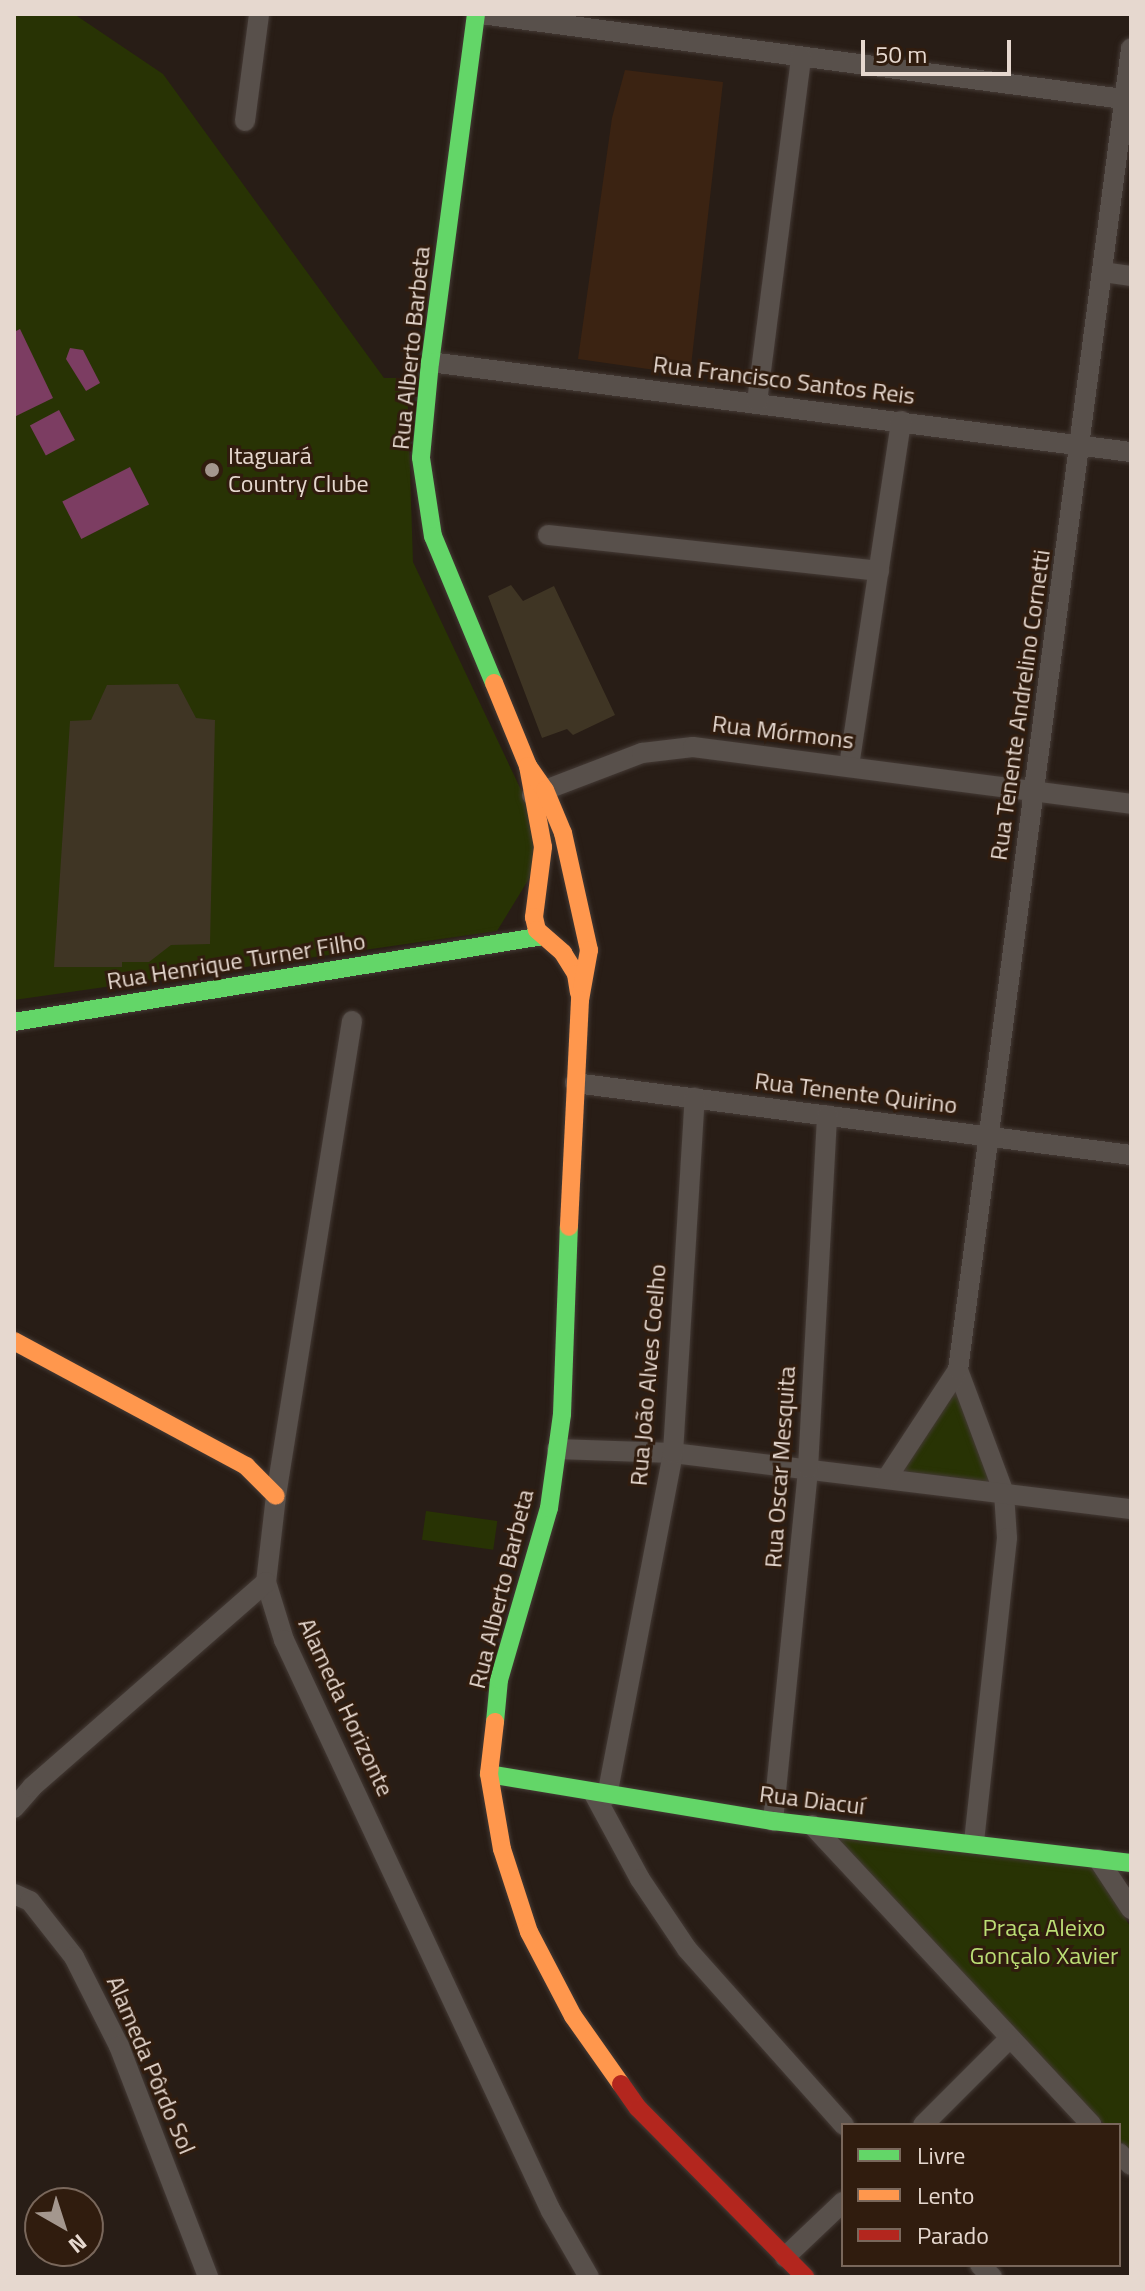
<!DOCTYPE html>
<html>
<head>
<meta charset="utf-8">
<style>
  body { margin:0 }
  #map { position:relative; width:1145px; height:2291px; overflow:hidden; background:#281d16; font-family:"Titillium Web",sans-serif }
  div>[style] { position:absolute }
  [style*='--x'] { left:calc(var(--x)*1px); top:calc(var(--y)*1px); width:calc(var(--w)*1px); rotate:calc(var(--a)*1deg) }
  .built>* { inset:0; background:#3b2312 }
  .green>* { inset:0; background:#283304; transform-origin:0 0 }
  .water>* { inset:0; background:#7c3d62; transform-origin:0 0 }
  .building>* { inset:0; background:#3f3524 }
  .roads { filter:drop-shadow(0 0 2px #443a35) drop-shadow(0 0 2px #443a35) }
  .street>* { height:20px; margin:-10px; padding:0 10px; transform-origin:10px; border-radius:10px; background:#58504b }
  .fast>* { height:18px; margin:-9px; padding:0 9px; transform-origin:9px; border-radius:9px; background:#63d668 }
  .slow>* { height:18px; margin:-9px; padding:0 9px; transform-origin:9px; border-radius:9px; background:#ff974d }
  .jam>* { height:18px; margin:-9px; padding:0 9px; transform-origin:9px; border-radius:9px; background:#b3261e }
  .dots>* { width:22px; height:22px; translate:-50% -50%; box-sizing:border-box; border:4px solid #301c0e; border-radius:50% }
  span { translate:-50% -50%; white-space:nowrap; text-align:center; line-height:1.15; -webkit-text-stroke:6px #301c0e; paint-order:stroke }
  .street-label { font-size:24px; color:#e6d8cf }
  .poi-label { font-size:24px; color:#e6d8cf }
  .left { translate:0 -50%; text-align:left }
  .park-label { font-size:24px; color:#bbde75 }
  .frame { position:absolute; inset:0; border:16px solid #e6d8cf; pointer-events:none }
  .legend { position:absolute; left:841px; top:2123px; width:280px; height:144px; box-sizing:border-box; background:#301c0e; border:2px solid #79675b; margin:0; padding:10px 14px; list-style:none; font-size:24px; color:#e6d8cf }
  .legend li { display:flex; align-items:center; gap:16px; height:40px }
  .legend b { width:40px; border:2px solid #79675b }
  .north { position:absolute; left:24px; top:2187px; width:80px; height:80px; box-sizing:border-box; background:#301c0e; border:2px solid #79675b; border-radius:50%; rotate:141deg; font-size:22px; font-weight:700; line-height:32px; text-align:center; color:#e6d8cf }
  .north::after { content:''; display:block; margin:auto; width:28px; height:36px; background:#a4978e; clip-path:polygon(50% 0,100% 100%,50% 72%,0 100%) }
  .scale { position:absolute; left:861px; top:40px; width:150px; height:36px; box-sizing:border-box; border:4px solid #e6d8cf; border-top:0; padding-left:10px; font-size:24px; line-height:28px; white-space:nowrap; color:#e6d8cf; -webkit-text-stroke:6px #301c0e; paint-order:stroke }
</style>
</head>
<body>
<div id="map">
  <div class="built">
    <i style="clip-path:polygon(625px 70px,723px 82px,690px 375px,578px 359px,612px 118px)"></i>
  </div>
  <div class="green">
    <i style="clip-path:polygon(14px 14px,74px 14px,163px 74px,384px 378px,407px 378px,413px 562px,532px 813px,535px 869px,497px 931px,14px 1000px)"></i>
    <i style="clip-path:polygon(958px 1377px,1000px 1489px,889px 1474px)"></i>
    <i style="left:426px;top:1511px;width:72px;height:29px;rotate:8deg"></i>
    <i style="clip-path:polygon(831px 1836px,1093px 1865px,1131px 1928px,1131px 2152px,1119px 2140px,1119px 2125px,1105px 2125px)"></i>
  </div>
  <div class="water">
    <i style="clip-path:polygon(20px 329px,53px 398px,14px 417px,14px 332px)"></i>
    <i style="clip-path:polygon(70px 348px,83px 350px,100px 383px,86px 391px,66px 359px)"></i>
    <i style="left:59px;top:410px;width:34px;height:33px;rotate:62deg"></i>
    <i style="left:130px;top:467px;width:42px;height:76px;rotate:63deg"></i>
  </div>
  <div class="building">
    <i style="clip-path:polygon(511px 585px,523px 601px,554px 586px,615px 715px,573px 735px,567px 729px,542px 738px,488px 596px)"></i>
    <i style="clip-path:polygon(178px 684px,196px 718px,215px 720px,210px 944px,171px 945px,149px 962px,122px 962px,122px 967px,54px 967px,70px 721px,91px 720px,107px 685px)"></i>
  </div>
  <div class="roads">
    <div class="street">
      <i style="--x:481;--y:14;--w:656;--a:7.54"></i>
      <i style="--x:245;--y:121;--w:108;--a:-82.5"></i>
      <i style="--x:1103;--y:272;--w:28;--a:8"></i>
      <i style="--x:430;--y:362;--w:707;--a:7.32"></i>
      <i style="--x:757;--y:402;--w:347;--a:-82.7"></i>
      <i style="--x:548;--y:535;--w:333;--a:6.2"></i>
      <i style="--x:849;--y:766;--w:349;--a:-81.4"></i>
      <i style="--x:532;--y:795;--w:118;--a:-20.9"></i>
      <i style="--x:642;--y:753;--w:51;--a:-6.7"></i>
      <i style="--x:693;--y:747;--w:442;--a:7.4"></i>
      <i style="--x:352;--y:1021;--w:481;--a:99.1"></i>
      <i style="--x:276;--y:1496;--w:87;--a:96.6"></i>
      <i style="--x:266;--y:1582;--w:61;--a:72.8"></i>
      <i style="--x:284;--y:1640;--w:630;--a:64.94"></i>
      <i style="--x:551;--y:2211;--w:76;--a:60.1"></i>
      <i style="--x:575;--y:1083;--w:561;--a:7.38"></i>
      <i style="--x:958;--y:1370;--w:131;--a:69.5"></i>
      <i style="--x:1004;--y:1493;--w:45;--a:86.2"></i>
      <i style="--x:1007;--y:1538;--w:307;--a:96.2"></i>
      <i style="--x:557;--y:1449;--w:116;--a:2"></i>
      <i style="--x:673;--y:1453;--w:461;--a:7"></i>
      <i style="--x:887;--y:1478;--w:129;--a:-56.7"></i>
      <i style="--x:958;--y:1370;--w:1333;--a:-82.54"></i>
      <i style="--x:594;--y:1794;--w:97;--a:61.6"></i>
      <i style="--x:640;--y:1879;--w:84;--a:56.1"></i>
      <i style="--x:687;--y:1949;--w:236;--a:48.3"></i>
      <i style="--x:607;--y:1796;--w:349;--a:-79.1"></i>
      <i style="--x:673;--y:1453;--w:356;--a:-86.5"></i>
      <i style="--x:14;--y:1808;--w:28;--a:-49"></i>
      <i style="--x:32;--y:1787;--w:311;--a:-41.2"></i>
      <i style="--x:773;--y:1821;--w:355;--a:-84.3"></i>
      <i style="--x:808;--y:1468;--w:353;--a:-86.9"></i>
      <i style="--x:812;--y:1825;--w:410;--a:47"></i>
      <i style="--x:1098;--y:1859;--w:60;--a:56.6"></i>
      <i style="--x:14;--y:1894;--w:17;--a:24"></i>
      <i style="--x:30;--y:1901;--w:71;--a:51.8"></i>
      <i style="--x:74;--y:1957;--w:100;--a:63.2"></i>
      <i style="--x:119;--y:2046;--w:248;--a:68.9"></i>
      <i style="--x:923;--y:2125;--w:122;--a:-45"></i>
      <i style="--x:1119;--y:2153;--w:17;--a:45"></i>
      <i style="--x:785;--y:2257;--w:80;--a:-43.5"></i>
      <i style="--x:980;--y:2265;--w:17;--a:45"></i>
    </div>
    <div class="fast">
      <i style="--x:476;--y:14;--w:351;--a:97.5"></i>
      <i style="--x:430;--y:362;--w:96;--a:95.4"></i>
      <i style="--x:421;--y:458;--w:79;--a:81.3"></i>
      <i style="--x:433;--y:536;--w:159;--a:67.5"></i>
      <i style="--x:14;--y:1022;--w:536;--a:-9.23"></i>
      <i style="--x:495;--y:1722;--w:42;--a:-84.6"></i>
      <i style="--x:499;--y:1680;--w:179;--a:-73.8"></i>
      <i style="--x:549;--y:1508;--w:95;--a:-82.1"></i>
      <i style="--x:562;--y:1414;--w:187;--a:-87.9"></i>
      <i style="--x:489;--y:1774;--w:288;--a:9.4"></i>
      <i style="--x:773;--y:1821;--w:360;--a:6.7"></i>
    </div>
    <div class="slow">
      <i style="--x:494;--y:683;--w:90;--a:67.7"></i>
      <i style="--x:528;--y:766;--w:82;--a:79.5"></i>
      <i style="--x:543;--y:847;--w:71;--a:97.3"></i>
      <i style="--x:534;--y:917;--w:13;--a:77"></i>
      <i style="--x:537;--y:930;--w:35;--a:41"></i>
      <i style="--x:563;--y:953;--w:25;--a:58"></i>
      <i style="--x:576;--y:974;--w:19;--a:81"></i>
      <i style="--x:528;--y:766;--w:29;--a:55"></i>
      <i style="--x:545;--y:790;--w:47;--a:67.3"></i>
      <i style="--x:563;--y:833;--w:120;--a:77.5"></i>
      <i style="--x:589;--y:950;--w:51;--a:100.2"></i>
      <i style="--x:580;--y:1000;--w:227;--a:92.8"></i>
      <i style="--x:14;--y:1341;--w:264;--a:28.3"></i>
      <i style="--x:246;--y:1466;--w:42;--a:45"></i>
      <i style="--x:495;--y:1722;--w:52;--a:96.6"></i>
      <i style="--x:489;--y:1774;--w:76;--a:80.2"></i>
      <i style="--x:502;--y:1849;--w:87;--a:72"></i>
      <i style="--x:529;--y:1932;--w:95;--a:62.4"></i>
      <i style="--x:573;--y:2016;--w:83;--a:54.8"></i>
    </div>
    <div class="jam">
      <i style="--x:621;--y:2084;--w:29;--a:55"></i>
      <i style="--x:638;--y:2108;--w:238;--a:45.3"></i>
    </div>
  </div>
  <div class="dots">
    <i style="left:212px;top:470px;background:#a4978e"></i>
  </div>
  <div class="street-label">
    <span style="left:411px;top:348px;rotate:-84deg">Rua Alberto Barbeta</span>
    <span style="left:784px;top:380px;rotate:7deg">Rua Francisco Santos Reis</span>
    <span style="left:1020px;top:705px;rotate:-82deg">Rua Tenente Andrelino Cornetti</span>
    <span style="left:783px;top:732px;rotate:7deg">Rua Mórmons</span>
    <span style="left:236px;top:961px;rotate:-9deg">Rua Henrique Turner Filho</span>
    <span style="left:856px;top:1093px;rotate:7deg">Rua Tenente Quirino</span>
    <span style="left:648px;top:1375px;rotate:-85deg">Rua João Alves Coelho</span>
    <span style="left:780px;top:1467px;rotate:-86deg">Rua Oscar Mesquita</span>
    <span style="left:501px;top:1589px;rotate:-76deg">Rua Alberto Barbeta</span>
    <span style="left:346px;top:1707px;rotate:65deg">Alameda Horizonte</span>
    <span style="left:812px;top:1800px;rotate:7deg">Rua Diacuí</span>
    <span style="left:151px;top:2065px;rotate:67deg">Alameda Pôrdo Sol</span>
  </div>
  <div class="poi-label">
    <span class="left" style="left:228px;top:470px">Itaguará<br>Country Clube</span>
  </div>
  <div class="park-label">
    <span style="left:1044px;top:1942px">Praça Aleixo<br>Gonçalo Xavier</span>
  </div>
  <div class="frame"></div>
  <ul class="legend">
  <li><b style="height:10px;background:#63d668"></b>Livre</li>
  <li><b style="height:10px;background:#ff974d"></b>Lento</li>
  <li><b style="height:10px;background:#b3261e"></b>Parado</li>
  </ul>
  <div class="north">N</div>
  <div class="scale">50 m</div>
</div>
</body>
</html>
